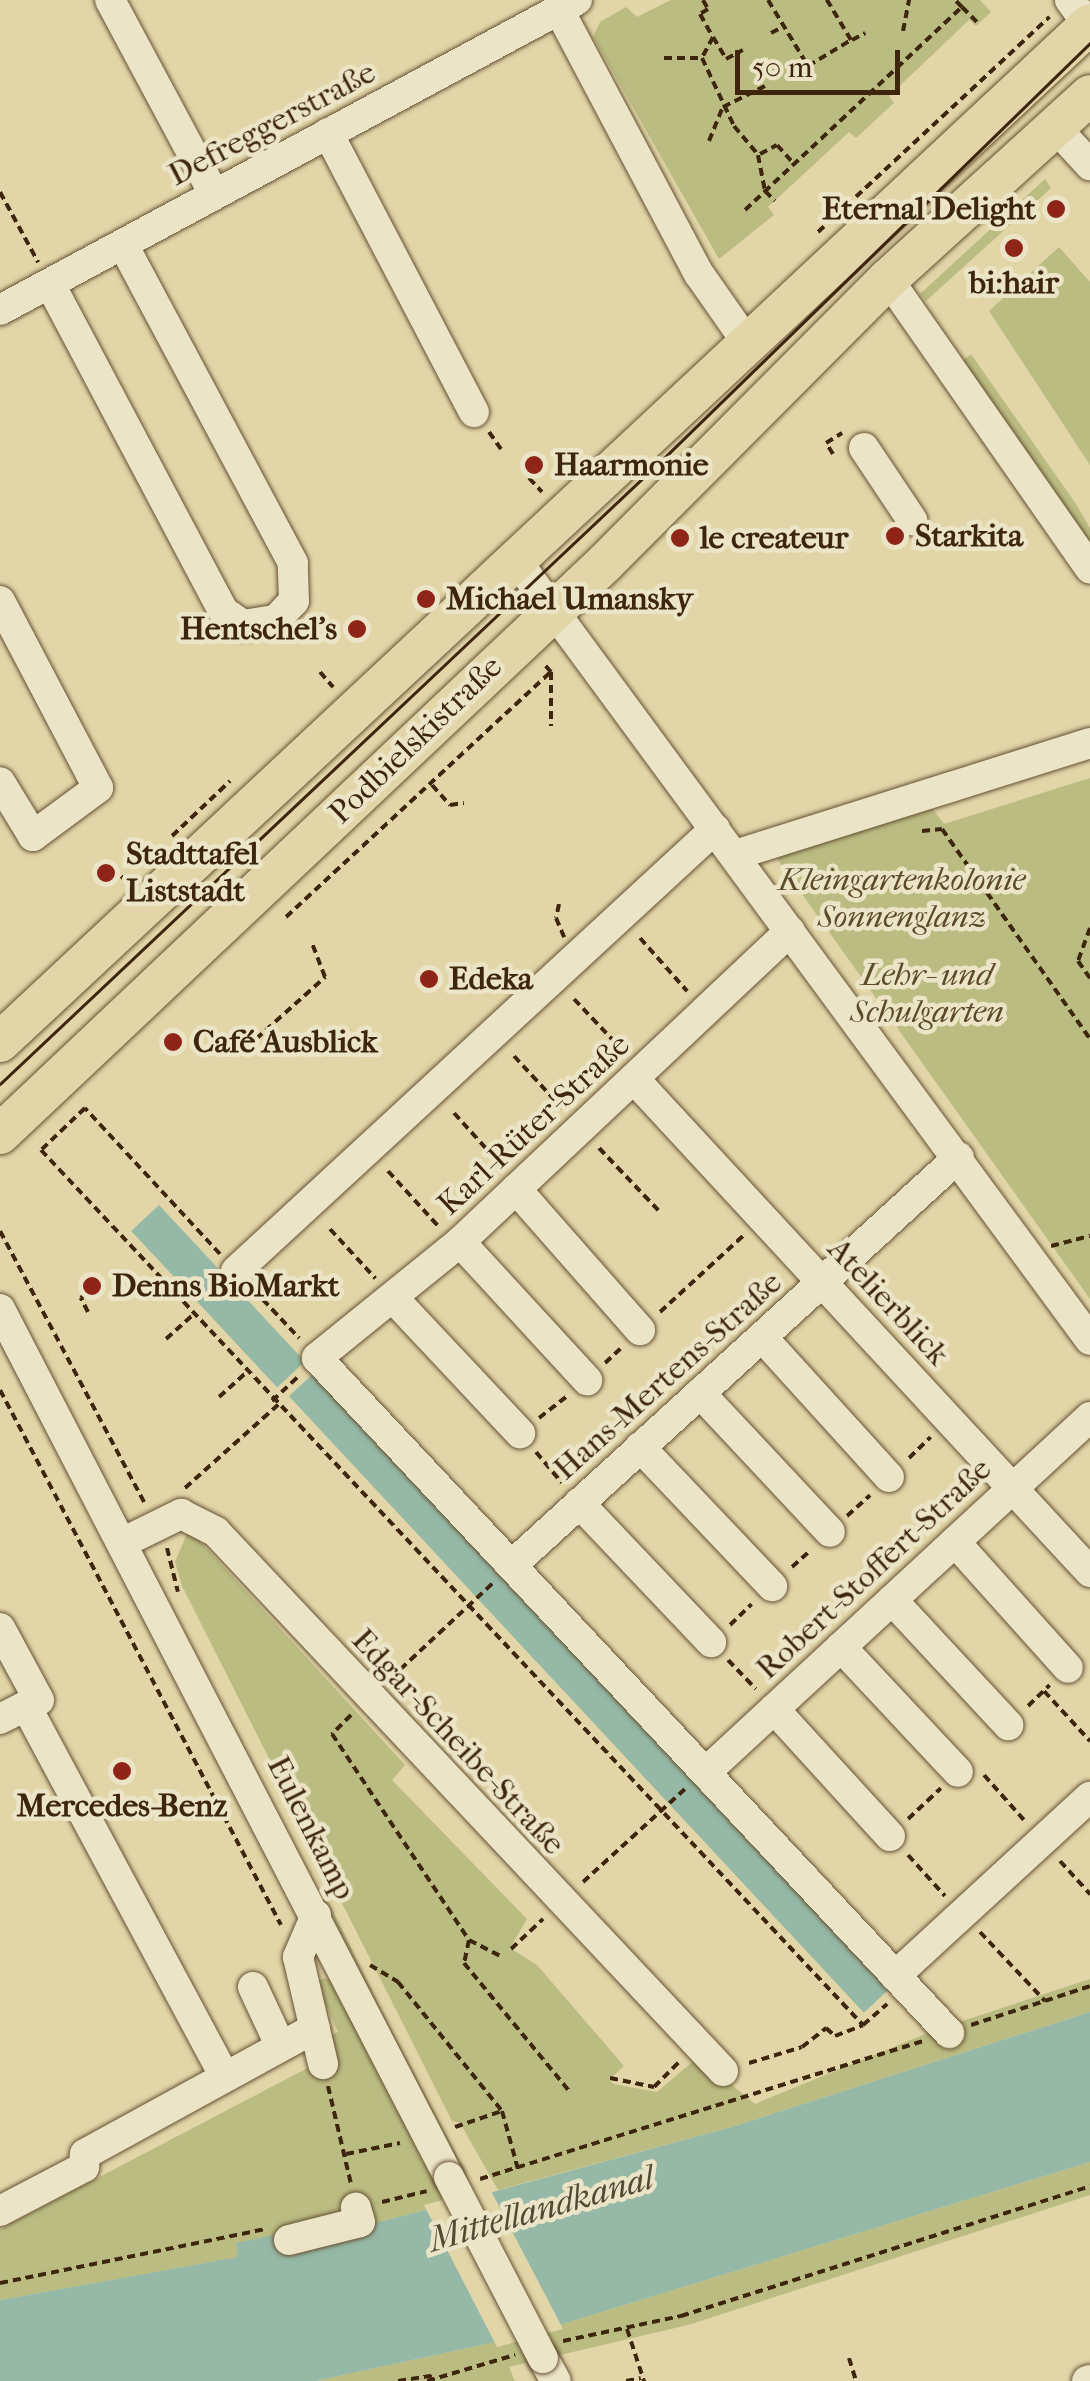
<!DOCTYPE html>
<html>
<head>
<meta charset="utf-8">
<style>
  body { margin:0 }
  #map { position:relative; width:1090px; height:2381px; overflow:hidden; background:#e2d6a8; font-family:"IM FELL French Canon",serif }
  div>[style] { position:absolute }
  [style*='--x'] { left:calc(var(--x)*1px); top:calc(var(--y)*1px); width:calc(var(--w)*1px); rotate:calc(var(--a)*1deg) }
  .green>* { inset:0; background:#bbbc82 }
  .water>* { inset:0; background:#95b9a6; transform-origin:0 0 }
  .pier>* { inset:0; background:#e2d6a8 }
  .path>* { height:4px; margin-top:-2px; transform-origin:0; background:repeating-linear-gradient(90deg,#3d250e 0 8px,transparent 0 13px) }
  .roads { filter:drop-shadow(0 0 2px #665134) drop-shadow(0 0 2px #665134) }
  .minor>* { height:30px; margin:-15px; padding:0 15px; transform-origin:15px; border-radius:15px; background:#ece4c6 }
  .major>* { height:40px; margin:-20px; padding:0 20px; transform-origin:20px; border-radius:20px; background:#e2d6a8 }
  .tram>* { height:2.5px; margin:-1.25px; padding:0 1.25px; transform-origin:1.25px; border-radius:1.25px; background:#3d250e }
  .bridges { filter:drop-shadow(0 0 2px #665134) drop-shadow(0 0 2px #665134) }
  .minor-bridge>* { height:30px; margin:-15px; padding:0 15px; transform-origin:15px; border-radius:15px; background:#ece4c6 }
  .dots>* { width:28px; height:28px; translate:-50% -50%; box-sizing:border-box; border:5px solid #ece4c6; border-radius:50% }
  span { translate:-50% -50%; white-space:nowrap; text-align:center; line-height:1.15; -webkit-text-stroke:9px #ece4c6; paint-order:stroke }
  .street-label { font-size:32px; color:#3d250e }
  .poi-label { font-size:32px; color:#3d250e; font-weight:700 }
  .right { translate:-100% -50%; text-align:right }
  .left { translate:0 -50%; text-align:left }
  .park-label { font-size:32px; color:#5c4b2b; font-style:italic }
  .water-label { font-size:35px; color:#534a34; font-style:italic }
  .scale { position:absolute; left:735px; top:50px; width:165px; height:45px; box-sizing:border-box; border:5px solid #3d250e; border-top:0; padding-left:12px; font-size:30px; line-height:35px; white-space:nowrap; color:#3d250e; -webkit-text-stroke:8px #ece4c6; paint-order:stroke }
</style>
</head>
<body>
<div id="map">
  <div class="green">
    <i style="clip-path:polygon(671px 0,980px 0,991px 12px,976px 26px,969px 20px,889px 96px,894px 103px,856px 138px,849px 132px,768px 207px,774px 215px,719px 259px,593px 37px,600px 22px,626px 7px,637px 17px)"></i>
    <i style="clip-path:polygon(1045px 179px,1051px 188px,926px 301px,920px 294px)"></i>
    <i style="clip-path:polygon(1059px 247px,1090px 282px,1090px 465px,989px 311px)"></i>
    <i style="clip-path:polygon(971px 354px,1076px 504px,1090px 528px,1090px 547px,961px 362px)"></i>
    <i style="clip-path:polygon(1090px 778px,1090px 1299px,775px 856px,932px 808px,944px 824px)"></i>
    <i style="clip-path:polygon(189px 1529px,405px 1765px,392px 1780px,527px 1919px,510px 1948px,537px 1965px,624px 2066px,609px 2080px,614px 2084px,657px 2092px,698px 2057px,755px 2104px,935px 2030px,1090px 1979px,1090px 2012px,735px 2126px,498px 2190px,460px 2123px,452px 2121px,182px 1586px,175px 1562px)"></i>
    <i style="clip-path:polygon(326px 1897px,390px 2027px,464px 2169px,456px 2172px,320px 1903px)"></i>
    <i style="clip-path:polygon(324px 1978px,333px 1981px,449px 2204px,291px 2245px,236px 2244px,239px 2257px,0 2300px,0 2229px,323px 2060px,330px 2036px,338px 2032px,316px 1983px)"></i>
    <i style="clip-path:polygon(1090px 2162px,1090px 2195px,688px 2325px,509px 2367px,515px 2381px,316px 2381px,527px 2335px)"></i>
  </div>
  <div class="water">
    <i style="left:159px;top:1205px;width:214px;height:38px;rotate:47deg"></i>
    <i style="left:316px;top:1371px;width:843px;height:37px;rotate:47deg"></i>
    <i style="clip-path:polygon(1090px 2012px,1090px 2162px,527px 2335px,316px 2381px,0 2381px,0 2300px,238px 2257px,236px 2243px,288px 2232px,291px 2245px,448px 2204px,735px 2126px)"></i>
  </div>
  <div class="pier">
    <i style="clip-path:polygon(489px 2187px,563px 2329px,497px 2347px,424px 2205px)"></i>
  </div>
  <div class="path">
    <i style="--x:703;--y:0;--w:10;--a:61"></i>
    <i style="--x:708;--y:9;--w:9;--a:148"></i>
    <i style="--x:700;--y:14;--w:26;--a:61"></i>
    <i style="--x:713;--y:37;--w:24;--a:118"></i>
    <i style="--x:702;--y:58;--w:75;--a:64.8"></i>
    <i style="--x:734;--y:126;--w:38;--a:50"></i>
    <i style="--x:758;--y:155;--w:37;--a:79"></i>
    <i style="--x:765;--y:191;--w:14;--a:45"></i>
    <i style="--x:768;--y:0;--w:77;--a:58.8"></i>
    <i style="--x:808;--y:66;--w:50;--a:-31.2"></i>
    <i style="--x:851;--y:40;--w:47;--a:-121"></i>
    <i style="--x:962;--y:7;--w:24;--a:45"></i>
    <i style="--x:903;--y:31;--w:32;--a:-79"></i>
    <i style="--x:771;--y:33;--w:15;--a:-28"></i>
    <i style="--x:713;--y:37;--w:26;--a:59"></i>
    <i style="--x:726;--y:59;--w:19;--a:-28"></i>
    <i style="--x:852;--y:40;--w:15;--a:-28"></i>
    <i style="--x:664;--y:58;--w:38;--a:0"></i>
    <i style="--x:797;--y:75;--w:14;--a:-39"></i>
    <i style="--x:709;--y:141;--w:37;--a:-68"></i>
    <i style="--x:723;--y:107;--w:47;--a:-26.6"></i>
    <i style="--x:760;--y:154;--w:19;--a:-28"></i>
    <i style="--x:777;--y:145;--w:25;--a:48"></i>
    <i style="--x:0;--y:192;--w:80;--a:61.5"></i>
    <i style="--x:745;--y:210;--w:297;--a:-43.1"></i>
    <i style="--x:962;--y:7;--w:10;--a:-135"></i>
    <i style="--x:818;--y:232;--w:316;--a:-42.9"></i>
    <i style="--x:489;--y:432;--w:21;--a:55"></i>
    <i style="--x:833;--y:454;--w:13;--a:-122"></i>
    <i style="--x:826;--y:443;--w:19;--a:-32"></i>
    <i style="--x:529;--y:478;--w:19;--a:47"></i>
    <i style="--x:320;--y:672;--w:20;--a:49"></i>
    <i style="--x:551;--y:672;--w:54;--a:90"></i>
    <i style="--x:432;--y:785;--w:27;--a:48"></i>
    <i style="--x:450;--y:805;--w:14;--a:-8"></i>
    <i style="--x:922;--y:831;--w:20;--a:-6"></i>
    <i style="--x:942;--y:829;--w:257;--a:54.8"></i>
    <i style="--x:172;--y:836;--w:80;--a:-43.5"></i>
    <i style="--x:112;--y:867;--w:20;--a:45"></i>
    <i style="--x:559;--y:904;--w:14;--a:102"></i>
    <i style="--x:556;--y:918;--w:21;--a:67"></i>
    <i style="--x:286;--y:917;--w:361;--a:-42.8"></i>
    <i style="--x:551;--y:672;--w:9;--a:-131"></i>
    <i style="--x:1090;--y:928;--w:35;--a:110"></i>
    <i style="--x:1078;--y:961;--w:21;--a:55"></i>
    <i style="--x:640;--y:938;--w:71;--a:48.4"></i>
    <i style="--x:574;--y:999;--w:76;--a:46.6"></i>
    <i style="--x:256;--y:1039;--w:93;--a:-41.9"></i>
    <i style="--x:325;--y:977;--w:36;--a:-111"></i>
    <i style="--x:514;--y:1056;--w:71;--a:47.3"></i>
    <i style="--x:454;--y:1113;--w:70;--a:47.9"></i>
    <i style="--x:599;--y:1148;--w:90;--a:46.4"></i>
    <i style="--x:388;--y:1171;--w:76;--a:47.7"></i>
    <i style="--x:330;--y:1229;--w:67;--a:47.4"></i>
    <i style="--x:0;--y:1231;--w:309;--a:62"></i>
    <i style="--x:1051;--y:1246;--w:40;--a:-14.4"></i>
    <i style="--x:220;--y:1254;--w:199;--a:-132.8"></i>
    <i style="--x:85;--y:1108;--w:61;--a:136.3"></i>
    <i style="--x:41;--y:1150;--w:1201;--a:46.79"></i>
    <i style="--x:254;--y:1290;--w:66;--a:46.8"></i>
    <i style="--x:88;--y:1312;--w:16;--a:-117"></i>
    <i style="--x:81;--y:1298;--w:14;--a:-45"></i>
    <i style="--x:660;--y:1312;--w:115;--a:-42.5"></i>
    <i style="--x:166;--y:1339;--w:36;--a:-42"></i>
    <i style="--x:605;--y:1363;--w:25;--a:-43"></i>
    <i style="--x:0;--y:1390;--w:604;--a:62.29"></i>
    <i style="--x:219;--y:1397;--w:36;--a:-42"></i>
    <i style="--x:272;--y:1401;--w:35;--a:-43"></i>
    <i style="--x:539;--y:1418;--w:36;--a:-38"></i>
    <i style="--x:536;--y:1452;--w:40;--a:50"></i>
    <i style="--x:909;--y:1458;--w:30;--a:-44"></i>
    <i style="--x:185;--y:1488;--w:126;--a:-41.8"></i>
    <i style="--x:847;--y:1516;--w:31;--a:-42"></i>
    <i style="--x:167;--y:1548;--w:45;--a:76"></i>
    <i style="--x:792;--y:1567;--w:25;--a:-42"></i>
    <i style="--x:730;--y:1625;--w:30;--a:-44"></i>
    <i style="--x:728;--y:1660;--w:40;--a:46"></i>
    <i style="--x:391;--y:1678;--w:141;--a:-43"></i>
    <i style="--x:1044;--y:1691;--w:68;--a:47.4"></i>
    <i style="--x:1028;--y:1706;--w:30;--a:-44"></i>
    <i style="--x:351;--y:1715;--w:27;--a:135"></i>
    <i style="--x:332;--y:1734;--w:247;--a:56.4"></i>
    <i style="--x:469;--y:1940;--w:36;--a:27"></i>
    <i style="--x:984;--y:1775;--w:60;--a:48.4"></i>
    <i style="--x:908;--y:1819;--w:45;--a:-43.2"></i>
    <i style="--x:908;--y:1855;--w:55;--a:47.9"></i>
    <i style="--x:1060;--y:1861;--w:45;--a:47.7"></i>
    <i style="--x:583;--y:1882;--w:141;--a:-42.4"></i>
    <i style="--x:980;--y:1932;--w:95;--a:46.7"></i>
    <i style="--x:469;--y:1940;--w:24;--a:102"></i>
    <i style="--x:464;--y:1963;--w:167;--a:50.6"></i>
    <i style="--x:511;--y:1949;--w:44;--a:-43.2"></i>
    <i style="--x:370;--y:1965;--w:33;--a:31"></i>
    <i style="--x:398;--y:1982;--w:166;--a:51.1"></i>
    <i style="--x:502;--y:2111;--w:60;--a:74.6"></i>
    <i style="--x:971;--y:2025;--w:125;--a:-18.1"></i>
    <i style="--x:749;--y:2063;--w:55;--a:-16.8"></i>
    <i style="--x:802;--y:2047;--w:31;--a:-38"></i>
    <i style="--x:826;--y:2028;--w:12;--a:42"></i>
    <i style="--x:835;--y:2036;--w:30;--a:-21"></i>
    <i style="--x:863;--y:2025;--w:32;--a:-41"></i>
    <i style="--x:610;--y:2078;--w:45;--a:11.6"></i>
    <i style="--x:654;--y:2087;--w:38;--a:-45"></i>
    <i style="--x:328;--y:2086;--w:101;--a:76.8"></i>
    <i style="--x:455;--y:2127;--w:50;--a:-18.8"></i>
    <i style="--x:346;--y:2154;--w:55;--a:-11.5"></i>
    <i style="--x:480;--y:2179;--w:465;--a:-17.3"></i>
    <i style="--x:382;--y:2202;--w:46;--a:-13.7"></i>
    <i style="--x:0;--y:2283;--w:271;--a:-11.5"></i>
    <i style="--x:627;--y:2329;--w:55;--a:71.9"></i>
    <i style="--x:563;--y:2341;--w:121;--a:-12"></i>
    <i style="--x:681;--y:2316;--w:429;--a:-17.6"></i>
    <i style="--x:849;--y:2358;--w:24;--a:73"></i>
    <i style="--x:398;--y:2381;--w:36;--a:-9"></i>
    <i style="--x:427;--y:2381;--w:92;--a:-16.5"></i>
    <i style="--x:626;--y:2381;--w:15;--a:-11"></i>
  </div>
  <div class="roads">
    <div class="minor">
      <i style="--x:110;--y:0;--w:220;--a:61.8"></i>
      <i style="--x:1070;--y:0;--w:31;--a:54"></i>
      <i style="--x:559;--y:10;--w:299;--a:62.1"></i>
      <i style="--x:699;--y:274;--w:85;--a:55"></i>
      <i style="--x:1055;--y:127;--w:52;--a:47.4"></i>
      <i style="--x:328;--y:133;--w:315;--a:62.4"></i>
      <i style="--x:888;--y:279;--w:353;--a:55.1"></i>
      <i style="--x:50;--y:284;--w:371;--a:62.1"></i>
      <i style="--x:224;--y:612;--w:23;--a:34"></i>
      <i style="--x:243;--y:625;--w:33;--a:-9"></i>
      <i style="--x:276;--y:620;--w:26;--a:-47"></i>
      <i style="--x:294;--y:601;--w:38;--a:-92"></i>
      <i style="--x:293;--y:563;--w:361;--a:-118.1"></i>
      <i style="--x:0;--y:310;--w:655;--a:-28.25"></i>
      <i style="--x:864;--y:448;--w:87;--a:56.3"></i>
      <i style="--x:516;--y:560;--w:968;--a:53.65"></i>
      <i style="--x:0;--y:601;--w:211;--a:62.3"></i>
      <i style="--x:98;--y:788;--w:81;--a:143.6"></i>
      <i style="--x:33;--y:836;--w:63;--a:-121.4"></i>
      <i style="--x:735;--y:855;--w:372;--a:-17.5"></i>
      <i style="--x:790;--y:931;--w:453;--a:136.7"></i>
      <i style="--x:460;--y:1242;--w:184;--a:141"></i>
      <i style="--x:317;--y:1358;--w:925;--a:46.88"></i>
      <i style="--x:635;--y:1080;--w:670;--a:47.24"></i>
      <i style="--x:516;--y:1189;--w:188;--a:48.7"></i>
      <i style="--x:460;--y:1242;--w:188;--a:47.4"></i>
      <i style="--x:236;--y:1271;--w:652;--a:-42.7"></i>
      <i style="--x:395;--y:1300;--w:183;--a:46.8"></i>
      <i style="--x:0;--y:1309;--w:977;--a:62.65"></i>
      <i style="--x:762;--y:1337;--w:189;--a:47.8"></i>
      <i style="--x:700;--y:1393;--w:190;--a:46.9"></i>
      <i style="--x:640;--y:1447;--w:192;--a:46.5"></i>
      <i style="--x:579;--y:1503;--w:192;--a:46.5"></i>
      <i style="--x:124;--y:1542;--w:64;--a:-26.2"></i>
      <i style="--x:181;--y:1514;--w:39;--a:27"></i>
      <i style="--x:216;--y:1532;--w:740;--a:46.75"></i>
      <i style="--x:955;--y:1542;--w:169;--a:48.1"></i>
      <i style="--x:512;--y:1565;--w:605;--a:-42.39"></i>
      <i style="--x:892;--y:1600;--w:171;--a:47.1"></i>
      <i style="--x:0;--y:1628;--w:82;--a:61.6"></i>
      <i style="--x:841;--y:1647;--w:171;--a:46.9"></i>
      <i style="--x:774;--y:1709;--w:172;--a:47.6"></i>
      <i style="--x:0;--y:1719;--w:29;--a:-27"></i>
      <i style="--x:26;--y:1706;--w:421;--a:61.8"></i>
      <i style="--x:706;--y:1772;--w:523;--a:-42.75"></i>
      <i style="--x:316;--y:1915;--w:46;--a:113.2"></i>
      <i style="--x:298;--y:1957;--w:110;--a:76.8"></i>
      <i style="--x:895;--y:1976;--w:265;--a:-42.6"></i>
      <i style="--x:253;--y:1987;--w:64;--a:65"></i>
      <i style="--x:0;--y:2211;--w:95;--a:-27.6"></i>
      <i style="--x:84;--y:2167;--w:13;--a:-86"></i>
      <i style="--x:85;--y:2154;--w:262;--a:-28.7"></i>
      <i style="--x:289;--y:2240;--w:73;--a:-14.2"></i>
      <i style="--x:360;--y:2222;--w:15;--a:-106"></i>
      <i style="--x:543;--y:2358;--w:26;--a:61"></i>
      <i style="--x:1087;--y:2381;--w:3;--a:-18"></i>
    </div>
    <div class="major">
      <i style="--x:0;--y:1042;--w:1491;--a:-43.04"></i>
      <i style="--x:0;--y:1134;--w:832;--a:-43.34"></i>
      <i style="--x:605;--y:563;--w:401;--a:-45.1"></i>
      <i style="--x:888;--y:279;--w:273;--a:-42.3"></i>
    </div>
  </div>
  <div class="tram">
    <i style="--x:0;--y:1084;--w:910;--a:-43.31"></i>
    <i style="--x:662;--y:460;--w:598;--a:-44.25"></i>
  </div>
  <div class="bridges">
    <div class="minor-bridge">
      <i style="--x:449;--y:2177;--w:204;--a:62.6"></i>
    </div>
  </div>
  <div class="dots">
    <i style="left:1056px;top:209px;background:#8f2418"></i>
    <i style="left:1014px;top:248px;background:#8f2418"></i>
    <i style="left:534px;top:465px;background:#8f2418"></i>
    <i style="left:895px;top:536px;background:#8f2418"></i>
    <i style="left:680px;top:538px;background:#8f2418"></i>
    <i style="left:426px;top:599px;background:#8f2418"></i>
    <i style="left:357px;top:629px;background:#8f2418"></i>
    <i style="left:106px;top:873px;background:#8f2418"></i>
    <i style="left:429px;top:979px;background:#8f2418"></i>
    <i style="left:173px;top:1042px;background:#8f2418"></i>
    <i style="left:92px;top:1286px;background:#8f2418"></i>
    <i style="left:122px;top:1771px;background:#8f2418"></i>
  </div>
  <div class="street-label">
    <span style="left:272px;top:124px;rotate:-28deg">Defreggerstraße</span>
    <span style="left:416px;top:740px;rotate:-44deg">Podbielskistraße</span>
    <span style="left:534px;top:1125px;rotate:-43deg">Karl-Rüter-Straße</span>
    <span style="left:888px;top:1302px;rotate:47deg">Atelierblick</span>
    <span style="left:668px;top:1376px;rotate:-42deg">Hans-Mertens-Straße</span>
    <span style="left:874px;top:1569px;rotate:-43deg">Robert-Stoffert-Straße</span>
    <span style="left:458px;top:1742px;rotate:47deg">Edgar-Scheibe-Straße</span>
    <span style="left:311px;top:1828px;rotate:63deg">Eulenkamp</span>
  </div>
  <div class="poi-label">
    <span class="right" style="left:1036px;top:209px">Eternal Delight</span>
    <span style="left:1014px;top:283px">bi:hair</span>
    <span class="left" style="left:554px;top:465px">Haarmonie</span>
    <span class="left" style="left:915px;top:536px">Starkita</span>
    <span class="left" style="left:700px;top:538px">le createur</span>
    <span class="left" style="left:446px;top:599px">Michael Umansky</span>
    <span class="right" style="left:337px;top:629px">Hentschel's</span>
    <span class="left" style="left:126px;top:873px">Stadttafel<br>Liststadt</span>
    <span class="left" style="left:449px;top:979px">Edeka</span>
    <span class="left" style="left:193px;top:1042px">Café Ausblick</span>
    <span class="left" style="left:112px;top:1286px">Denns BioMarkt</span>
    <span style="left:122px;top:1806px">Mercedes-Benz</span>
  </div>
  <div class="park-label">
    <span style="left:902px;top:899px">Kleingartenkolonie<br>Sonnenglanz</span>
    <span style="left:927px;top:994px">Lehr- und<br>Schulgarten</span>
  </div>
  <div class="water-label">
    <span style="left:541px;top:2209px;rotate:-16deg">Mittellandkanal</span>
  </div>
  <div class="scale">50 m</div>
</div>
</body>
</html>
